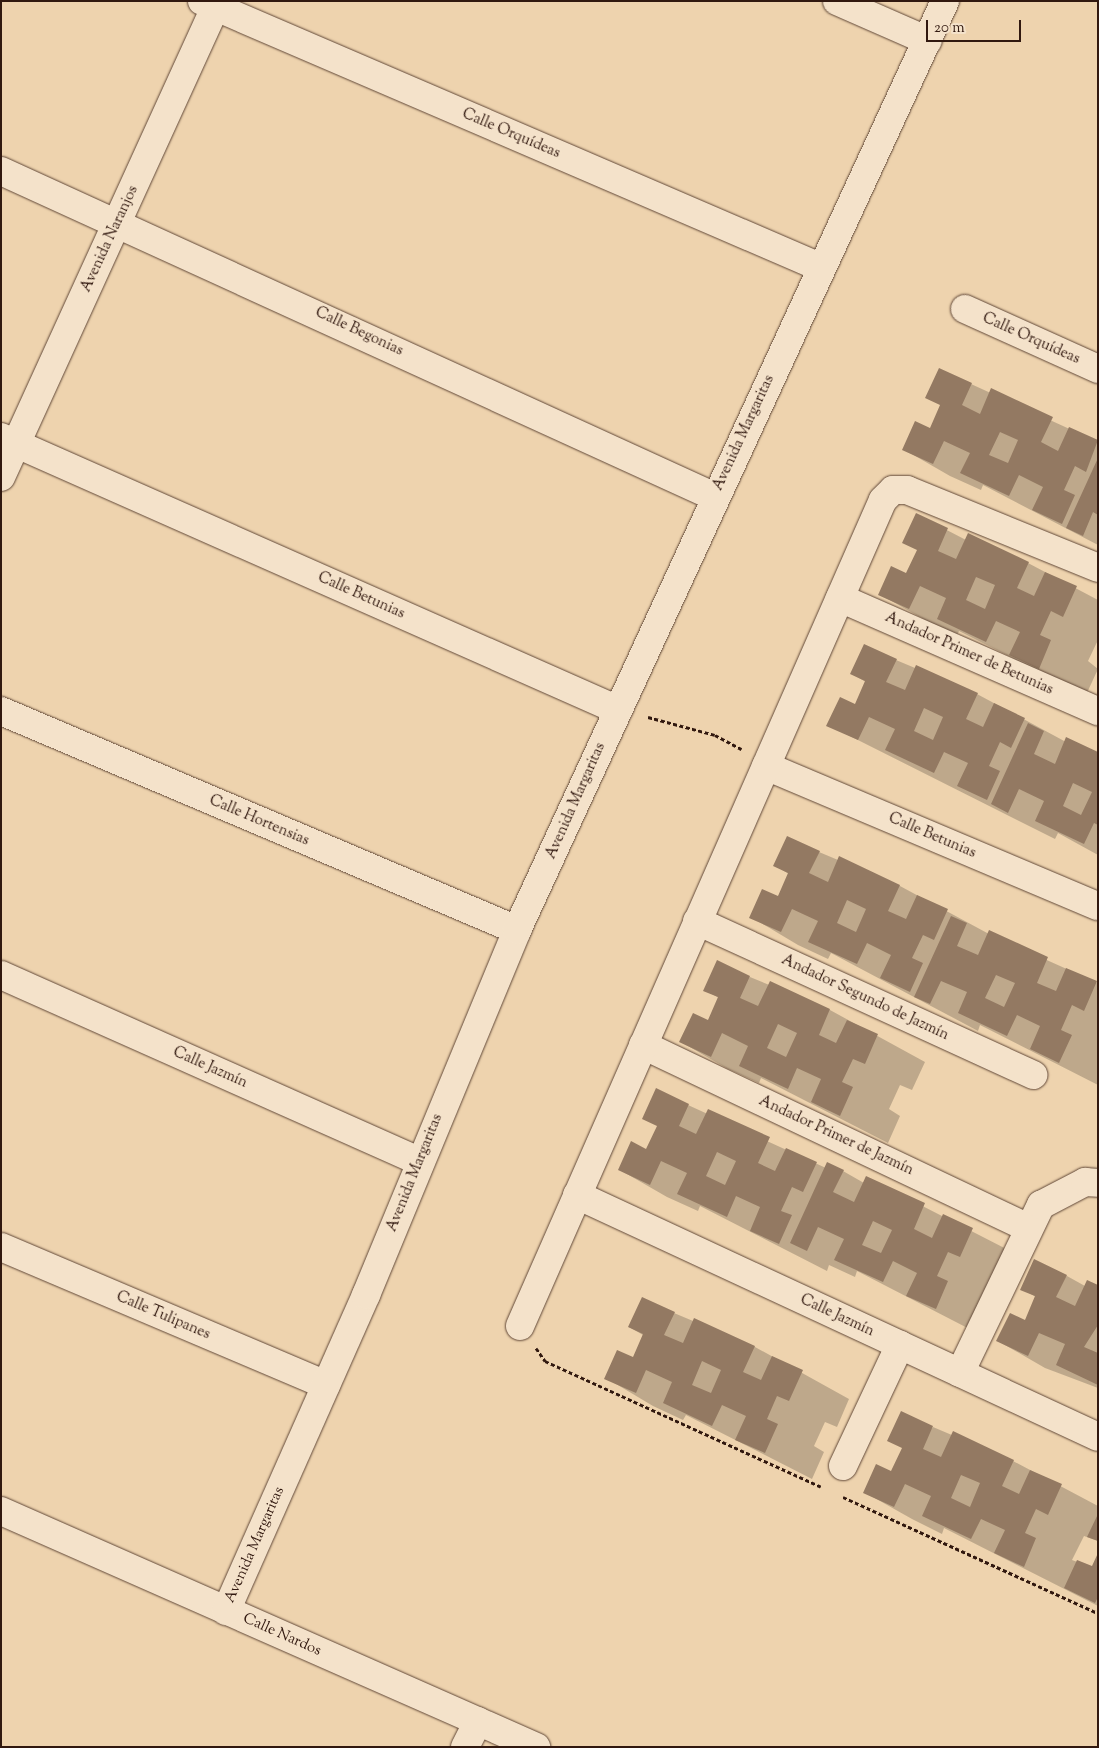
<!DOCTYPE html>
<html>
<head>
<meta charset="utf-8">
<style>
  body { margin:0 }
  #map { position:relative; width:1099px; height:1748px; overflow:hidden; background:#eed3ae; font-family:"Sorts Mill Goudy",serif }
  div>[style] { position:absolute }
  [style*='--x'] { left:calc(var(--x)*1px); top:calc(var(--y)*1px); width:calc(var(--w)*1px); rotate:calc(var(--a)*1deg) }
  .shadow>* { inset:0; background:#0003 }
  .building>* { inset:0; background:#937962 }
  .path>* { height:3px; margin-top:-1.5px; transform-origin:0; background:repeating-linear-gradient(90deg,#31180f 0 4px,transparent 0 6.5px) }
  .roads { filter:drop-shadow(0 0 1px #604737) drop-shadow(0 0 1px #604737) }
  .minor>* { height:28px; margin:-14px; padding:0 14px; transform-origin:14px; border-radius:14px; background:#f4e2ca }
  span { translate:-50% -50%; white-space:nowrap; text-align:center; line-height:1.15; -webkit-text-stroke:4.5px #f4e2ca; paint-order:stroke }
  .street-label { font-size:15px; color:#31180f }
  .frame { position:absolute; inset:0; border:2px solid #31180f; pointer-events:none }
  .scale { position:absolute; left:926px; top:20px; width:95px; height:22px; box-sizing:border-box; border:2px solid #31180f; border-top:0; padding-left:6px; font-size:15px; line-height:18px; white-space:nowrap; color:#31180f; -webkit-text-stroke:4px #f4e2ca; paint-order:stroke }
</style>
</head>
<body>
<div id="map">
  <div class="shadow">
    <i style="clip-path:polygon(971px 384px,1098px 442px,1098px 545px,983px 485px,981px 490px,950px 476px,903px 449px,930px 429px)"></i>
    <i style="clip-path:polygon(916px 514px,966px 540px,1028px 563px,1098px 600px,1098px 640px,1088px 661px,1098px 669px,1086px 695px,959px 631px,957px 636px,927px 621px,879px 594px,907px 574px,918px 550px)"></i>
    <i style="clip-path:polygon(896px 660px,977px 694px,1066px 742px,1098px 753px,1098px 855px,1058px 833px,1055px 839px,828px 725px,855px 706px,866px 682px,852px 674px)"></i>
    <i style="clip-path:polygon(819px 852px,900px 886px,989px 934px,1098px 983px,1098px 1085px,980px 1025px,978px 1031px,963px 1023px,831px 953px,828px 959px,798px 945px,751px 917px,778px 897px,789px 874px,774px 865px)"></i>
    <i style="clip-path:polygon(750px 977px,830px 1010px,925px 1062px,912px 1090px,900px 1085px,889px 1109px,900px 1116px,888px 1143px,761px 1078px,759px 1083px,728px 1069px,681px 1042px,708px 1022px,719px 998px,705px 990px)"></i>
    <i style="clip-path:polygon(688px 1105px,826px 1168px,843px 1171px,864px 1183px,866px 1177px,1020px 1256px,983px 1336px,857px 1271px,855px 1277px,829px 1265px,827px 1271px,700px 1206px,698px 1211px,667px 1197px,620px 1170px,647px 1150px)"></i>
    <i style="clip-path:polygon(1067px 1276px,1085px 1286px,1098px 1287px,1098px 1388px,1045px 1368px,998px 1341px,1025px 1321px,1036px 1297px,1022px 1289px)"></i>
    <i style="clip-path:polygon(674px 1313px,755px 1347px,849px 1399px,837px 1427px,825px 1422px,814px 1446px,824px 1452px,812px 1479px,686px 1415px,683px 1420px,653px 1406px,606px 1378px,633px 1359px,643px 1335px,629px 1327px)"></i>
    <i style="clip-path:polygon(933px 1427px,1013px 1461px,1098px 1506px,1098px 1541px,1084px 1536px,1072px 1560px,1093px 1568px,1098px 1556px,1098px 1606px,944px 1528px,942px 1534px,912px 1519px,864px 1492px,892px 1472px)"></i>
  </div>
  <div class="building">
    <i style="clip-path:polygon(evenodd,939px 368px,972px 383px,962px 405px,980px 414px,991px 388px,1053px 417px,1041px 442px,1058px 451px,1069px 427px,1098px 440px,1086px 472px,1075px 466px,1064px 490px,1075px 495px,1062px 524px,1032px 510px,1043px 487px,1019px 475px,1009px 496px,960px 473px,970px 453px,944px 441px,933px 464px,902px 450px,915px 421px,930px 428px,940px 405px,925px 398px,939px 368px,1000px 432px,1018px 440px,1008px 463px,989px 455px,1000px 432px)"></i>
    <i style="clip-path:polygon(1098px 458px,1098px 515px,1093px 512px,1083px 536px,1066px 528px)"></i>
    <i style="clip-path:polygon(evenodd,916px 513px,948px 528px,938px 551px,956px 559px,968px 533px,1029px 562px,1017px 588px,1034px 596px,1045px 572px,1077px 586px,1063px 617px,1051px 611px,1040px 635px,1051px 640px,1039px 669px,1009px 655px,1020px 632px,996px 621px,986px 642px,937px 619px,946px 598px,920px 586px,909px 609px,878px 595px,891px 566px,906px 573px,917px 550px,902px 543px,916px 513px,976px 577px,995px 585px,985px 609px,966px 600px,976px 577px)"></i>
    <i style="clip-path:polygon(evenodd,864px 644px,897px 659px,886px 682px,905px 690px,916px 665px,978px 693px,966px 719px,983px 727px,994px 703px,1025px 718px,1011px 748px,1000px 742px,989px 766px,1000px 771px,987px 800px,957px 786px,968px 763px,944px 752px,934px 773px,885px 750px,895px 729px,869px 717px,858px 740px,826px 726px,840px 697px,855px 704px,865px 681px,850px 674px,864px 644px,924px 708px,943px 717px,933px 740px,914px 731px,924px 708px)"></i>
    <i style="clip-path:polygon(evenodd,1028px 723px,1044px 731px,1034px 754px,1055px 764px,1066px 737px,1098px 752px,1098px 825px,1094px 823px,1084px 844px,1035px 821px,1044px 801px,1019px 789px,1008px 813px,991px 804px,1028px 723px,1073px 783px,1092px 792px,1081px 815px,1063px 806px,1073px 783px)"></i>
    <i style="clip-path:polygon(evenodd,787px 836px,820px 851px,809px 873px,828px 882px,839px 856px,900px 885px,888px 911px,906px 919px,917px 895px,948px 909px,934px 940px,923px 935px,912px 958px,923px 963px,910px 992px,880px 978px,891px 955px,867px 943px,857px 964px,808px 942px,818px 921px,792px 909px,781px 932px,749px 918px,762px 889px,778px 896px,788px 873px,773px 866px,787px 836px,847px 900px,866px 909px,856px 932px,837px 923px,847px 900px)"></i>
    <i style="clip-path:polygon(evenodd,951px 916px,967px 923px,957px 946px,978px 955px,989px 930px,1048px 957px,1037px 983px,1056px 991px,1066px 968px,1097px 981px,1084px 1011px,1072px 1005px,1061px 1030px,1072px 1035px,1059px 1063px,1030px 1049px,1040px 1026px,1017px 1015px,1007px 1036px,958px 1013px,967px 992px,941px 981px,930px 1004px,914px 997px,951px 916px,996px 975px,1015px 983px,1004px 1007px,985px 998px,996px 975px)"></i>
    <i style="clip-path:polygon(evenodd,717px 960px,750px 976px,740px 998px,758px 1006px,770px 981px,830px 1009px,819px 1035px,836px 1043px,847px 1020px,878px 1034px,865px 1064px,853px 1059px,842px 1082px,853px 1087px,840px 1116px,811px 1102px,821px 1079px,797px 1068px,788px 1089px,739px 1066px,748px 1046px,722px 1033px,711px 1057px,679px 1042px,693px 1013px,708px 1020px,718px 997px,703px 991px,717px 960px,778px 1024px,797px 1033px,786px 1057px,767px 1048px,778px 1024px)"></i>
    <i style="clip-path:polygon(evenodd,656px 1088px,689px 1104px,679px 1126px,696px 1134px,708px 1109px,770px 1137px,758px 1163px,775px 1171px,786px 1148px,817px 1162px,803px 1192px,792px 1187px,781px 1211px,792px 1215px,779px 1244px,750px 1231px,760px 1207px,736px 1196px,727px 1217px,677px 1194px,687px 1173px,661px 1161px,650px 1185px,618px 1170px,631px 1141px,646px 1149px,657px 1126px,642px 1119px,656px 1088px,717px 1152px,736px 1161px,725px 1185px,706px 1176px,717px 1152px)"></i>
    <i style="clip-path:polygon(evenodd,827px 1162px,844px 1170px,833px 1192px,854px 1202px,866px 1176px,925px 1203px,914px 1229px,932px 1238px,943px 1214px,973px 1228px,960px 1257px,948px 1252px,937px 1276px,948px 1281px,936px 1309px,906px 1296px,917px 1273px,893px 1261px,883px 1282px,834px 1260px,844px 1239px,818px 1227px,807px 1251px,790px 1243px,827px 1162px,873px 1221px,892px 1230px,881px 1253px,862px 1245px,873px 1221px)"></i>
    <i style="clip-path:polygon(1034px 1259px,1067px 1275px,1056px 1297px,1075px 1306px,1087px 1280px,1098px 1285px,1098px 1325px,1084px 1347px,1098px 1353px,1098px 1385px,1056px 1365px,1065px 1344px,1039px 1333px,1028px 1356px,996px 1341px,1010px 1313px,1025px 1320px,1035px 1296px,1020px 1290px)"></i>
    <i style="clip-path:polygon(evenodd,642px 1297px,675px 1312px,664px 1335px,683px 1343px,694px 1318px,755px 1346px,743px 1372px,761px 1380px,772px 1356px,803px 1370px,789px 1401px,777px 1396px,767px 1419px,778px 1424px,765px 1453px,735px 1440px,746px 1416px,722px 1405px,712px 1426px,663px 1403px,672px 1382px,646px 1370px,636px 1393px,604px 1379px,617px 1350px,633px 1357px,643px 1334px,628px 1327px,642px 1297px,702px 1361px,721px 1370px,711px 1393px,692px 1385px,702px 1361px)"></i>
    <i style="clip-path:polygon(evenodd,901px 1411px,933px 1426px,923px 1449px,941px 1457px,953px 1431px,1014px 1460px,1002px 1486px,1019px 1494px,1030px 1470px,1062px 1484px,1048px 1515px,1036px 1509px,1025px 1533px,1036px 1538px,1024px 1567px,994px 1553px,1005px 1530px,981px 1519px,971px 1539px,922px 1516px,931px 1496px,905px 1484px,894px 1507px,863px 1493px,876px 1464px,891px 1471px,902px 1448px,887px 1441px,901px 1411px,961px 1475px,980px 1483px,970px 1507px,951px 1498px,961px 1475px)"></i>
    <i style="clip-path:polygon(1098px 1514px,1098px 1541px,1087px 1537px)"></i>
    <i style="clip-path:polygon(1098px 1553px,1098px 1597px,1095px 1603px,1064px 1588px,1077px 1560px,1092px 1566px)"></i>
  </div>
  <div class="path">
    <i style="--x:648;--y:717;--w:69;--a:15"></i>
    <i style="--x:715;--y:735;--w:30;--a:28"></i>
    <i style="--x:536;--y:1348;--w:16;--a:55"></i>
    <i style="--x:545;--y:1361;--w:303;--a:24.5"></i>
    <i style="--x:843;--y:1497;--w:280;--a:24.5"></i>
  </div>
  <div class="roads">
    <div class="minor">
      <i style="--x:202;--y:1;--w:673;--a:23.29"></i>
      <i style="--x:837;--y:1;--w:99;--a:23.7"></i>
      <i style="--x:1;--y:171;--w:785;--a:24.54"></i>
      <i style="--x:965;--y:309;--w:146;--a:24.3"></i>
      <i style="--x:1;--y:437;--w:675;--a:23.87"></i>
      <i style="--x:1;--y:477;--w:523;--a:-65.49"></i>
      <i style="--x:840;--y:598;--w:282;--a:23.7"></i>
      <i style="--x:1;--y:711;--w:561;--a:23"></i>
      <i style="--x:766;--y:766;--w:360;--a:22.9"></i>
      <i style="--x:697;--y:921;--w:370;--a:24.6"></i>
      <i style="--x:1;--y:975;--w:458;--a:24"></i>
      <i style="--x:643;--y:1045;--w:427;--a:25.4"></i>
      <i style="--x:577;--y:1195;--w:574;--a:24.91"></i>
      <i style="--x:1;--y:1247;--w:353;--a:23"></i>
      <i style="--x:520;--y:1326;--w:902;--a:-66.28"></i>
      <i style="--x:883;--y:500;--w:14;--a:-45"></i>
      <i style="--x:893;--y:490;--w:14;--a:0"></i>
      <i style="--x:907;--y:490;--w:206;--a:22.2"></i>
      <i style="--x:960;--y:1373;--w:187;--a:-64.3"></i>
      <i style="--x:1041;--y:1205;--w:50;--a:-27.6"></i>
      <i style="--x:1085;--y:1182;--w:13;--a:4"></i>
      <i style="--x:843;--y:1466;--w:134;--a:-64.8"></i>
      <i style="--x:1;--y:1511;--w:585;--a:23.8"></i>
      <i style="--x:226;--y:1611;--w:346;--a:-66.1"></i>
      <i style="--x:366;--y:1295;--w:395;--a:-67.5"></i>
      <i style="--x:517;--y:930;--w:1023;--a:-65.26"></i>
      <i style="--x:465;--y:1747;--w:29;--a:-63"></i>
    </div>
  </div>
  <div class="street-label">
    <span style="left:511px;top:134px;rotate:23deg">Calle Orquídeas</span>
    <span style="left:110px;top:239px;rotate:-65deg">Avenida Naranjos</span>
    <span style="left:359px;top:332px;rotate:25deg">Calle Begonias</span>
    <span style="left:1031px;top:339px;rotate:24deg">Calle Orquídeas</span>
    <span style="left:744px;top:433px;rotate:-65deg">Avenida Margaritas</span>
    <span style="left:361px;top:596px;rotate:24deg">Calle Betunias</span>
    <span style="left:969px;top:654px;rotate:24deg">Andador Primer de Betunias</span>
    <span style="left:576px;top:801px;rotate:-66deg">Avenida Margaritas</span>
    <span style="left:259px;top:821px;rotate:23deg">Calle Hortensias</span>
    <span style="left:932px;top:836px;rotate:23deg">Calle Betunias</span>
    <span style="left:865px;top:998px;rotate:25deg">Andador Segundo de Jazmín</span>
    <span style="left:210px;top:1068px;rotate:24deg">Calle Jazmín</span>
    <span style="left:836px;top:1136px;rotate:25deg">Andador Primer de Jazmín</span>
    <span style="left:415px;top:1173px;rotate:-68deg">Avenida Margaritas</span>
    <span style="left:163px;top:1316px;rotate:23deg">Calle Tulipanes</span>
    <span style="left:837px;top:1316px;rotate:25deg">Calle Jazmín</span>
    <span style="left:255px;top:1545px;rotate:-66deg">Avenida Margaritas</span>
    <span style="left:282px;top:1635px;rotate:24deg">Calle Nardos</span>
  </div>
  <div class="frame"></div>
  <div class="scale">20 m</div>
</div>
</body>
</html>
